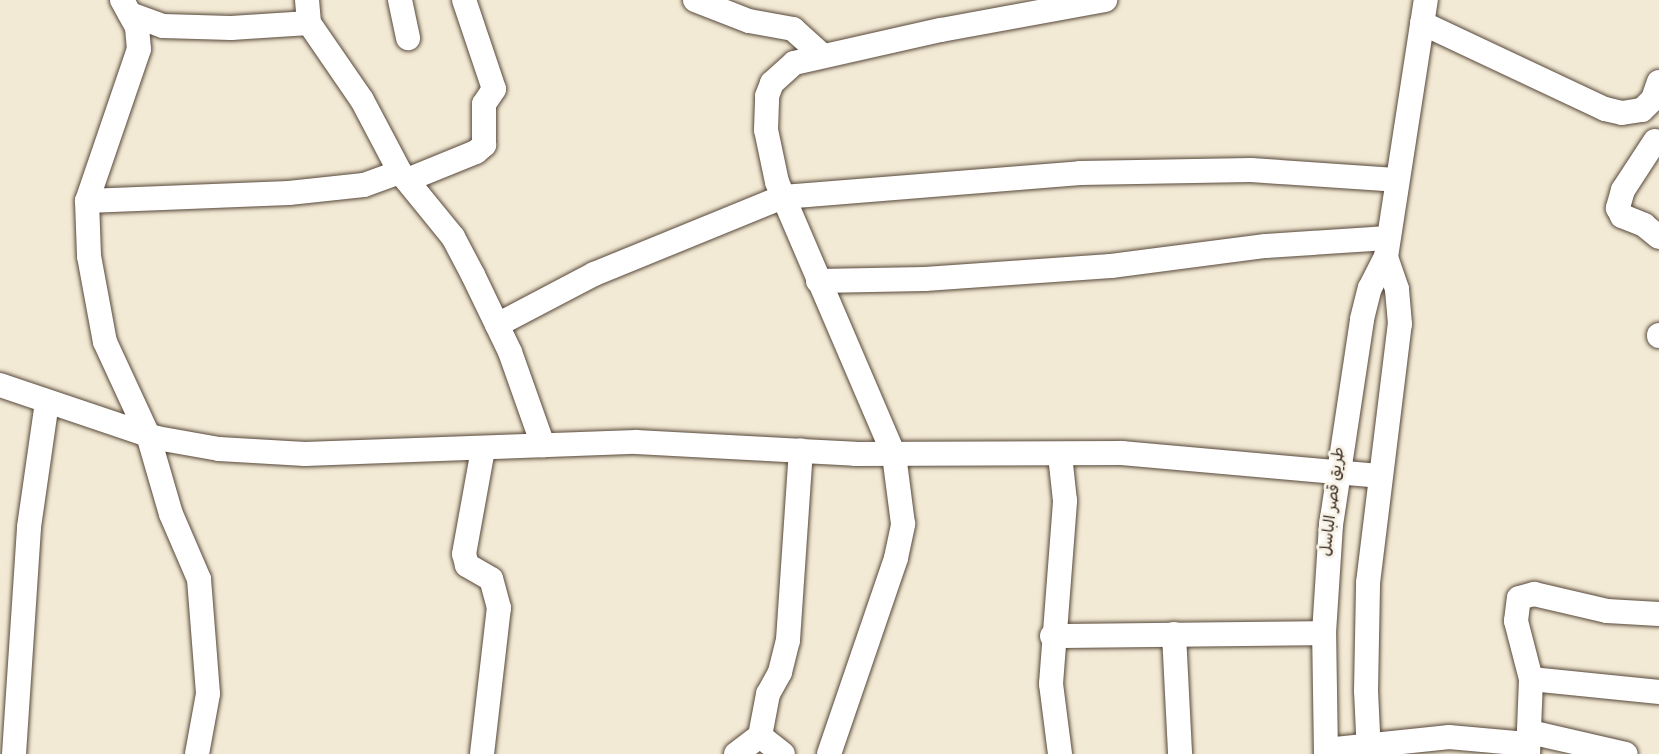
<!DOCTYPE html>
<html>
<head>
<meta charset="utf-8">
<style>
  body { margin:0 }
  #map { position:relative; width:1659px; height:754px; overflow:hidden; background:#f3ead5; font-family:"Gochi Hand","Playpen Sans Arabic",sans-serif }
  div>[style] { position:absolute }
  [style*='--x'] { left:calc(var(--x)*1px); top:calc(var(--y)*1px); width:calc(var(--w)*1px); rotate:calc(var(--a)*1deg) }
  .roads { filter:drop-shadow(0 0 2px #574739) drop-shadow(0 0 2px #574739) }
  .minor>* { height:24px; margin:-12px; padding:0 12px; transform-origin:12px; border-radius:12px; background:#fff }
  span { translate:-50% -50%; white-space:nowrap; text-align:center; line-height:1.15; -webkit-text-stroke:6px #f7f3e8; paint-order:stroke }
  .street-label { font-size:16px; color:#3b2a1e }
</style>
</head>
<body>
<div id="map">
  <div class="roads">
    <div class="minor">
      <i style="--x:122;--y:0;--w:31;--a:61"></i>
      <i style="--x:137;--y:27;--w:22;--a:85"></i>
      <i style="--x:139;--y:49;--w:161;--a:108.9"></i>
      <i style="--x:87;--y:201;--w:55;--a:87.9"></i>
      <i style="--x:89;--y:256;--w:87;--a:79.5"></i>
      <i style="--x:105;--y:342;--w:102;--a:65.2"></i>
      <i style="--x:148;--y:435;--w:82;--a:73.8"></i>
      <i style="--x:171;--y:514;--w:71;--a:66.7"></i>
      <i style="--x:199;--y:579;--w:115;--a:85.5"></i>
      <i style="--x:208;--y:694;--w:61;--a:100.4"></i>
      <i style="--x:307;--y:0;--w:23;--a:85"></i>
      <i style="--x:309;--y:23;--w:93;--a:55.5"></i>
      <i style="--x:362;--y:100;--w:81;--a:62.2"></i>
      <i style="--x:400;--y:172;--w:84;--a:50.8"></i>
      <i style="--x:453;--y:237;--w:43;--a:62.2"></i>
      <i style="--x:473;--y:275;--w:85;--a:64.3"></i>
      <i style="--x:510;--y:352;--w:99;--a:70.5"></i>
      <i style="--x:400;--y:0;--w:39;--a:78"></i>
      <i style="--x:695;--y:0;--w:58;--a:21.3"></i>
      <i style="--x:749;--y:21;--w:45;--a:10.3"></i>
      <i style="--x:793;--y:29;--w:39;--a:42"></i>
      <i style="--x:130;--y:14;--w:35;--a:20"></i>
      <i style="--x:163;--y:26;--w:68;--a:1.7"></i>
      <i style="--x:231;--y:28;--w:78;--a:-3.7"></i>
      <i style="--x:1422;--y:23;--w:202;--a:25.2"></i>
      <i style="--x:1605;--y:109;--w:17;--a:13"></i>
      <i style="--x:1622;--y:113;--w:20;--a:-9"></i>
      <i style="--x:1642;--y:110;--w:16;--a:-45"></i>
      <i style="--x:1653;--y:99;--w:18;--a:-71"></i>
      <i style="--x:1655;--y:141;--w:59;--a:123.1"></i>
      <i style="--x:1623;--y:190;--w:19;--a:106"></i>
      <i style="--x:1618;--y:208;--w:9;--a:63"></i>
      <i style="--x:1622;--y:216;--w:24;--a:22"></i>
      <i style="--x:1644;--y:225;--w:19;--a:39"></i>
      <i style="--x:407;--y:180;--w:74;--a:-22.1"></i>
      <i style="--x:476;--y:152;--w:11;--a:-41"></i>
      <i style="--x:484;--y:145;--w:41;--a:-90"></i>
      <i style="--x:484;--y:104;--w:18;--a:-56"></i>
      <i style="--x:494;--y:89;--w:94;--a:-108.6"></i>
      <i style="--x:87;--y:201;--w:202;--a:-2.3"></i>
      <i style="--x:289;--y:193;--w:75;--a:-6.1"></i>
      <i style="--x:364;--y:185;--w:38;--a:-20"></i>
      <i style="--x:818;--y:281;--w:107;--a:-1.1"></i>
      <i style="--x:925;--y:279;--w:186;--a:-4"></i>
      <i style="--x:1111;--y:266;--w:156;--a:-7.4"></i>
      <i style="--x:1266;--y:246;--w:122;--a:-3.8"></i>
      <i style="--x:497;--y:325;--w:110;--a:-27.7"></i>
      <i style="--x:594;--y:274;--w:204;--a:-22.2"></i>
      <i style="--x:783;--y:197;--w:298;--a:-4.6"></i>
      <i style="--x:1080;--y:173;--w:171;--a:-1"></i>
      <i style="--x:1251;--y:170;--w:145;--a:3.9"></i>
      <i style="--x:1659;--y:335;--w:1;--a:90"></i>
      <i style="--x:0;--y:385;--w:166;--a:18.7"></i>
      <i style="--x:157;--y:438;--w:63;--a:10.1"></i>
      <i style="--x:219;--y:449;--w:86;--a:3.3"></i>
      <i style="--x:305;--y:454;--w:331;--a:-2.1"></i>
      <i style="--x:636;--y:442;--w:219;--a:3.1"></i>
      <i style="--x:855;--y:454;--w:267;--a:-0.2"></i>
      <i style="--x:1122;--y:453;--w:257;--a:5.1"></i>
      <i style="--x:1174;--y:634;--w:120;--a:87.1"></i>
      <i style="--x:1052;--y:636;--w:272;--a:-0.6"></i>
      <i style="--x:1531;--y:679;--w:129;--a:5.8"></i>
      <i style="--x:1530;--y:732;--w:98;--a:12.9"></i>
      <i style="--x:760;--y:736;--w:29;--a:38"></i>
      <i style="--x:1326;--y:750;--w:124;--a:-6"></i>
      <i style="--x:1449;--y:737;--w:78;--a:5.1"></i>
      <i style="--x:14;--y:754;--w:227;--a:-86.2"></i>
      <i style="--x:29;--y:527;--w:126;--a:-81.8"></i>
      <i style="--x:482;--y:754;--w:147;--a:-83.4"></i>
      <i style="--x:499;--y:608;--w:30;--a:-105"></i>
      <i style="--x:491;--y:579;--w:28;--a:-150"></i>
      <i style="--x:467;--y:565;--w:11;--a:-105"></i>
      <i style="--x:464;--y:554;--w:107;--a:-79.7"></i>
      <i style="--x:736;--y:754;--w:30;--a:-37"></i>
      <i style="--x:760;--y:736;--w:43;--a:-79.2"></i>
      <i style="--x:768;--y:694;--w:25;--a:-61"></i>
      <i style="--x:780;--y:672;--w:33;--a:-76"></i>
      <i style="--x:788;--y:640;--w:190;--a:-86.1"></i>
      <i style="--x:829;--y:754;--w:207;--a:-71.1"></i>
      <i style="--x:896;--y:558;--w:35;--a:-78"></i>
      <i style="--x:903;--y:524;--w:70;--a:-97.4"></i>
      <i style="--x:894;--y:455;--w:297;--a:-113.2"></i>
      <i style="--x:777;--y:182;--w:53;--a:-101.9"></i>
      <i style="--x:766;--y:130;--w:34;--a:-88"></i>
      <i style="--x:767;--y:96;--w:14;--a:-69"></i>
      <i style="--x:772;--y:83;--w:30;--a:-42"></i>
      <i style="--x:794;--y:63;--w:151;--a:-12.7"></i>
      <i style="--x:941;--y:30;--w:167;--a:-10.4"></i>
      <i style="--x:1060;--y:754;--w:71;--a:-97.3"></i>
      <i style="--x:1051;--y:684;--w:184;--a:-85.6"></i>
      <i style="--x:1065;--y:501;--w:46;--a:-96.2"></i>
      <i style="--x:1326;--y:754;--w:121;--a:-90.9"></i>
      <i style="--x:1324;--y:633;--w:108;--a:-86.3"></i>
      <i style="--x:1331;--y:525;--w:208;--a:-81.4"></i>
      <i style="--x:1362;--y:319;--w:32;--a:-76"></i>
      <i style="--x:1370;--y:288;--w:35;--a:-63"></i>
      <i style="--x:1386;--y:257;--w:260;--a:-81.2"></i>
      <i style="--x:1369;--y:754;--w:63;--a:-92.7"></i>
      <i style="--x:1366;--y:691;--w:108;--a:-88.9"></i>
      <i style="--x:1368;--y:583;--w:261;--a:-83"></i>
      <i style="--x:1400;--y:324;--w:35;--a:-95"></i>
      <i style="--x:1397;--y:289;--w:34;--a:-109"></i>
      <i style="--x:1528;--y:754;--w:75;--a:-87.7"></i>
      <i style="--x:1531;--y:679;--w:60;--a:-104.5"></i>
      <i style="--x:1516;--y:621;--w:23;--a:-83"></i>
      <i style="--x:1519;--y:598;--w:16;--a:-15"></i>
      <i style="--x:1534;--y:594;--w:75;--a:13.1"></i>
      <i style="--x:1607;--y:611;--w:52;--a:3.3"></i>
    </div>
  </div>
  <div class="street-label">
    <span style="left:1335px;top:502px;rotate:-83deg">طريق قصر الباسل</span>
  </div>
</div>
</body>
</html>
